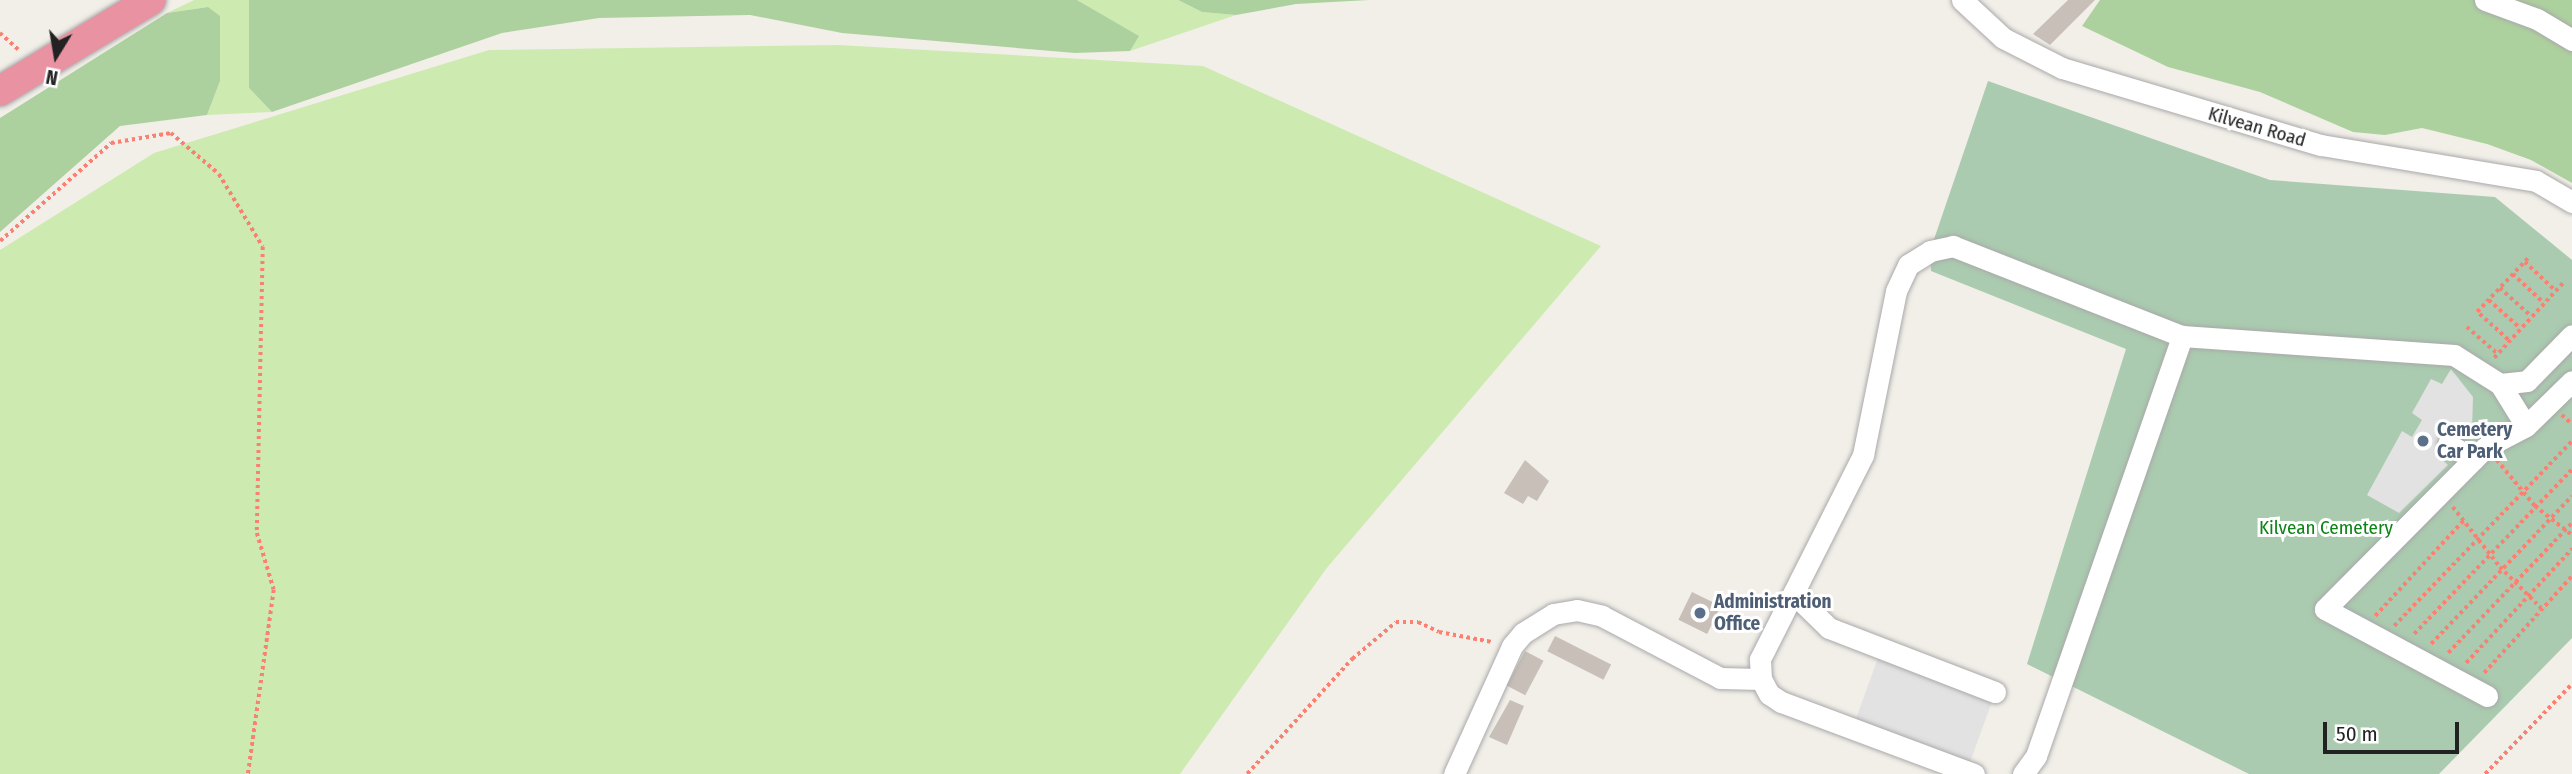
<!DOCTYPE html>
<html>
<head>
<meta charset="utf-8">
<style>
  body { margin:0 }
  #map { position:relative; width:2572px; height:774px; overflow:hidden; background:#f2efe9; font-family:"Fira Sans Condensed",sans-serif }
  div>[style] { position:absolute }
  [style*='--x'] { left:calc(var(--x)*1px); top:calc(var(--y)*1px); width:calc(var(--w)*1px); rotate:calc(var(--a)*1deg) }
  .grass>* { inset:0; background:#cdebb0 }
  .forest>* { inset:0; background:#add19e }
  .cemetery>* { inset:0; background:#aacbaf }
  .parking>* { inset:0; background:#e2e2e2; transform-origin:0 0 }
  .building>* { inset:0; background:#c7bfb8; transform-origin:0 0 }
  .path>* { height:3.5px; margin-top:-1.75px; transform-origin:0; background:repeating-linear-gradient(90deg,#fa8072 0 3.5px,transparent 0 7px) }
  .roads { filter:drop-shadow(0 0 2px #a9a9a9) drop-shadow(0 0 2px #a9a9a9) }
  .minor>* { height:21px; margin:-10.5px; padding:0 10.5px; transform-origin:10.5px; border-radius:10.5px; background:#fff }
  .highway>* { height:30px; margin:-15px; padding:0 15px; transform-origin:15px; border-radius:15px; background:#e892a2 }
  .dots>* { width:19px; height:19px; translate:-50% -50%; box-sizing:border-box; border:4px solid #fff; border-radius:50% }
  span { translate:-50% -50%; white-space:nowrap; text-align:center; line-height:1.15; -webkit-text-stroke:6px #fff; paint-order:stroke }
  .street-label { font-size:19px; color:#222 }
  .service-label { font-size:19px; color:#4e5e75; font-weight:700 }
  .left { translate:0 -50%; text-align:left }
  .park-label { font-size:19px; color:#0c8416 }
  .north { position:absolute; left:21px; top:21px; width:70px; height:70px; -webkit-text-stroke:5px #fff; paint-order:stroke; rotate:191deg; font-size:19px; font-weight:700; line-height:28px; text-align:center; color:#222 }
  .north::after { content:''; display:block; margin:auto; width:24px; height:32px; background:#222; clip-path:polygon(50% 0,100% 100%,50% 72%,0 100%) }
  .scale { position:absolute; left:2323px; top:722px; width:136px; height:32px; box-sizing:border-box; border:4px solid #222; border-top:0; padding-left:9px; font-size:21px; line-height:24px; white-space:nowrap; color:#222; -webkit-text-stroke:5px #fff; paint-order:stroke }
</style>
</head>
<body>
<div id="map">
  <div class="grass">
    <i style="clip-path:polygon(194px 0,249px 0,249px 88px,272px 112px,207px 115px,220px 81px,208px 7px,167px 13px)"></i>
    <i style="clip-path:polygon(1077px 0,1178px 0,1202px 12px,1236px 15px,1130px 51px,1138px 36px)"></i>
    <i style="clip-path:polygon(839px 45px,1203px 66px,1601px 246px,1326px 569px,1180px 774px,0 774px,0 250px,154px 153px,489px 50px)"></i>
  </div>
  <div class="forest">
    <i style="clip-path:polygon(249px 0,1077px 0,1139px 36px,1130px 51px,1075px 53px,842px 33px,750px 15px,599px 18px,502px 33px,272px 112px,249px 88px)"></i>
    <i style="clip-path:polygon(1178px 0,1369px 0,1296px 4px,1236px 15px,1202px 12px)"></i>
    <i style="clip-path:polygon(2100px 0,2572px 0,2572px 183px,2531px 160px,2487px 144px,2422px 128px,2385px 135px,2353px 132px,2260px 92px,2168px 67px,2082px 26px)"></i>
    <i style="clip-path:polygon(208px 7px,220px 16px,220px 81px,207px 115px,120px 126px,0 232px,0 118px,167px 13px)"></i>
  </div>
  <div class="cemetery">
    <i style="clip-path:polygon(1988px 81px,2270px 180px,2495px 197px,2572px 260px,2572px 638px,2439px 774px,2249px 774px,2027px 664px,2126px 349px,1931px 271px,1930px 251px)"></i>
  </div>
  <div class="parking">
    <i style="clip-path:polygon(2451px 369px,2473px 397px,2472px 431px,2467px 437px,2456px 431px,2439px 457px,2448px 465px,2399px 513px,2367px 495px,2402px 431px,2412px 437px,2422px 420px,2412px 413px,2431px 379px,2442px 384px)"></i>
    <i style="left:1878px;top:658px;width:122px;height:68px;rotate:20deg"></i>
  </div>
  <div class="building">
    <i style="clip-path:polygon(2068px 0,2095px 0,2050px 45px,2033px 34px)"></i>
    <i style="clip-path:polygon(1525px 460px,1549px 481px,1537px 501px,1528px 496px,1523px 504px,1504px 493px)"></i>
    <i style="left:1692px;top:592px;width:32px;height:31px;rotate:26deg"></i>
    <i style="left:1555px;top:636px;width:63px;height:17px;rotate:27deg"></i>
    <i style="left:1525px;top:651px;width:21px;height:39px;rotate:28deg"></i>
    <i style="clip-path:polygon(1510px 700px,1524px 706px,1507px 745px,1489px 737px)"></i>
  </div>
  <div class="path">
    <i style="--x:0;--y:33;--w:27;--a:42"></i>
    <i style="--x:0;--y:241;--w:148;--a:-41.4"></i>
    <i style="--x:111;--y:143;--w:61;--a:-9.5"></i>
    <i style="--x:171;--y:133;--w:63;--a:40.5"></i>
    <i style="--x:219;--y:174;--w:85;--a:58.9"></i>
    <i style="--x:263;--y:247;--w:286;--a:91.2"></i>
    <i style="--x:257;--y:533;--w:59;--a:73.4"></i>
    <i style="--x:274;--y:590;--w:186;--a:98"></i>
    <i style="--x:2525;--y:262;--w:42;--a:43.1"></i>
    <i style="--x:2513;--y:274;--w:42;--a:43.1"></i>
    <i style="--x:2500;--y:288;--w:42;--a:42.1"></i>
    <i style="--x:2489;--y:300;--w:42;--a:42.1"></i>
    <i style="--x:2467;--y:327;--w:40;--a:41"></i>
    <i style="--x:2508;--y:340;--w:42;--a:-137.9"></i>
    <i style="--x:2477;--y:312;--w:76;--a:-46.6"></i>
    <i style="--x:2494;--y:358;--w:103;--a:-47.4"></i>
    <i style="--x:2562;--y:415;--w:13;--a:42"></i>
    <i style="--x:2497;--y:460;--w:60;--a:50.4"></i>
    <i style="--x:2535;--y:506;--w:47;--a:38.1"></i>
    <i style="--x:2453;--y:507;--w:76;--a:51.9"></i>
    <i style="--x:2500;--y:567;--w:58;--a:45"></i>
    <i style="--x:2375;--y:616;--w:131;--a:-47.2"></i>
    <i style="--x:2394;--y:626;--w:257;--a:-46.1"></i>
    <i style="--x:2414;--y:634;--w:228;--a:-46.2"></i>
    <i style="--x:2431;--y:644;--w:204;--a:-46.4"></i>
    <i style="--x:2448;--y:653;--w:180;--a:-46.4"></i>
    <i style="--x:2466;--y:663;--w:156;--a:-47.1"></i>
    <i style="--x:2484;--y:673;--w:131;--a:-47.8"></i>
    <i style="--x:1247;--y:774;--w:156;--a:-47.6"></i>
    <i style="--x:1352;--y:659;--w:57;--a:-40.1"></i>
    <i style="--x:1396;--y:622;--w:22;--a:0"></i>
    <i style="--x:1418;--y:622;--w:23;--a:25"></i>
    <i style="--x:1439;--y:632;--w:54;--a:10.7"></i>
    <i style="--x:2485;--y:774;--w:125;--a:-46"></i>
  </div>
  <div class="roads">
    <div class="minor">
      <i style="--x:1962;--y:0;--w:56;--a:42.8"></i>
      <i style="--x:2003;--y:38;--w:66;--a:27"></i>
      <i style="--x:2062;--y:68;--w:270;--a:16.6"></i>
      <i style="--x:2321;--y:145;--w:218;--a:9.5"></i>
      <i style="--x:2536;--y:181;--w:42;--a:30.3"></i>
      <i style="--x:2485;--y:0;--w:55;--a:20.1"></i>
      <i style="--x:2537;--y:19;--w:41;--a:31"></i>
      <i style="--x:2500;--y:384;--w:49;--a:58.2"></i>
      <i style="--x:2448;--y:444;--w:30;--a:30"></i>
      <i style="--x:1794;--y:594;--w:49;--a:44.2"></i>
      <i style="--x:1829;--y:628;--w:178;--a:21.1"></i>
      <i style="--x:2487;--y:696;--w:184;--a:-151.8"></i>
      <i style="--x:2325;--y:609;--w:228;--a:-45.2"></i>
      <i style="--x:2486;--y:447;--w:45;--a:-27.7"></i>
      <i style="--x:2526;--y:426;--w:64;--a:-44.4"></i>
      <i style="--x:1454;--y:774;--w:141;--a:-65.6"></i>
      <i style="--x:1512;--y:646;--w:17;--a:-50"></i>
      <i style="--x:1523;--y:633;--w:36;--a:-32"></i>
      <i style="--x:1553;--y:614;--w:24;--a:-9"></i>
      <i style="--x:1577;--y:610;--w:26;--a:13"></i>
      <i style="--x:1602;--y:616;--w:133;--a:27.7"></i>
      <i style="--x:1720;--y:678;--w:41;--a:1.4"></i>
      <i style="--x:1974;--y:774;--w:206;--a:-159.5"></i>
      <i style="--x:1781;--y:702;--w:14;--a:-146"></i>
      <i style="--x:1769;--y:694;--w:17;--a:-118"></i>
      <i style="--x:1761;--y:679;--w:20;--a:-93"></i>
      <i style="--x:1760;--y:659;--w:229;--a:-63.2"></i>
      <i style="--x:1863;--y:455;--w:167;--a:-78.6"></i>
      <i style="--x:1896;--y:291;--w:29;--a:-65"></i>
      <i style="--x:1908;--y:265;--w:26;--a:-32"></i>
      <i style="--x:1930;--y:251;--w:24;--a:-12"></i>
      <i style="--x:1953;--y:246;--w:246;--a:21.5"></i>
      <i style="--x:2182;--y:336;--w:273;--a:4"></i>
      <i style="--x:2454;--y:355;--w:54;--a:32.2"></i>
      <i style="--x:2500;--y:384;--w:27;--a:-6"></i>
      <i style="--x:2527;--y:381;--w:64;--a:-45.6"></i>
      <i style="--x:2023;--y:774;--w:22;--a:-54"></i>
      <i style="--x:2036;--y:756;--w:445;--a:-70.8"></i>
    </div>
    <div class="highway">
      <i style="--x:0;--y:91;--w:176;--a:-31.1"></i>
    </div>
  </div>
  <div class="dots">
    <i style="left:2423px;top:441px;background:#5c6f8a"></i>
    <i style="left:1700px;top:613px;background:#5c6f8a"></i>
  </div>
  <div class="street-label">
    <span style="left:2257px;top:127px;rotate:16deg">Kilvean Road</span>
  </div>
  <div class="service-label">
    <span class="left" style="left:2437px;top:441px">Cemetery<br>Car Park</span>
    <span class="left" style="left:1714px;top:613px">Administration<br>Office</span>
  </div>
  <div class="park-label">
    <span style="left:2326px;top:528px">Kilvean Cemetery</span>
  </div>
  <div class="north">N</div>
  <div class="scale">50 m</div>
</div>
</body>
</html>
